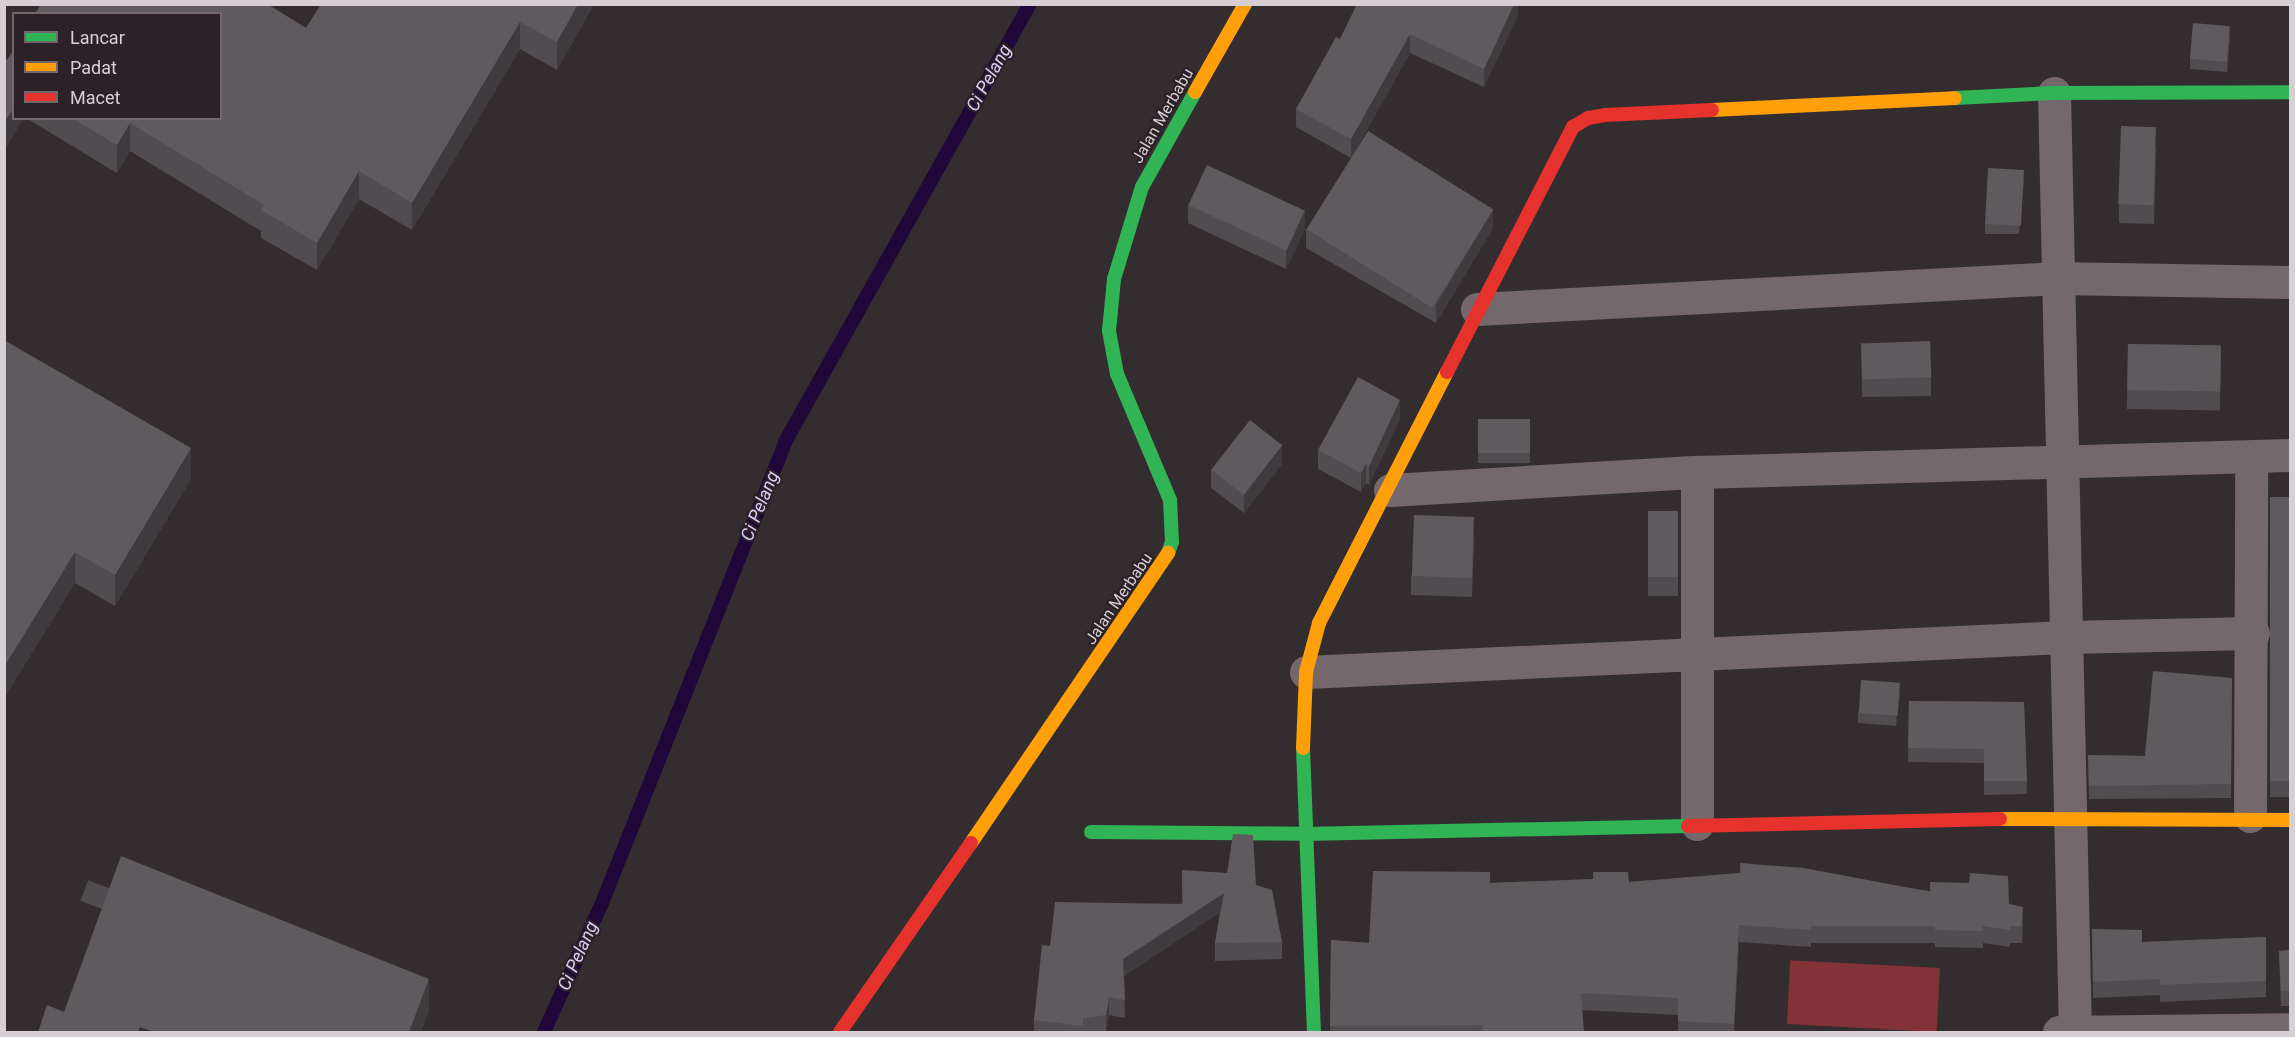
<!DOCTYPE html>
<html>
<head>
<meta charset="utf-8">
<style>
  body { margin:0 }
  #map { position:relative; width:2295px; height:1037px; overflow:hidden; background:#332d30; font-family:Roboto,sans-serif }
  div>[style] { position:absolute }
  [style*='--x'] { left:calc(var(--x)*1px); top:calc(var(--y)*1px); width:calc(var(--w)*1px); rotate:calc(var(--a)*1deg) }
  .green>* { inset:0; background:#833237; transform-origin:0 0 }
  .stream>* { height:14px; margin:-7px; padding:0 7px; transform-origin:7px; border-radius:7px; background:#21063a }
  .street>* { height:33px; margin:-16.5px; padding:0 16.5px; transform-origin:16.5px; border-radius:16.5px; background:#74686c }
  .fast>* { height:14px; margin:-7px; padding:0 7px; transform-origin:7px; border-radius:7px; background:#30b455 }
  .slow>* { height:14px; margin:-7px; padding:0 7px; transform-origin:7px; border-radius:7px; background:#ff9f0a }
  .jam>* { height:14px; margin:-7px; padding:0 7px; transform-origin:7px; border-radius:7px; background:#e5322d }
  .wall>* { inset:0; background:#514c4f; transform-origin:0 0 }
  .shaded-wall>* { inset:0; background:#3f3a3d }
  .building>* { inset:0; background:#5f5a5d; transform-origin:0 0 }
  span { translate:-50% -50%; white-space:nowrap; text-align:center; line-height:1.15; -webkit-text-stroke:4.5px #2b2127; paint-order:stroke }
  .street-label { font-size:16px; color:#d6cfd3 }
  .water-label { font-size:18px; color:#dbcdf9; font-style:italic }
  .frame { position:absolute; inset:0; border:6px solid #d6cfd3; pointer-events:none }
  .legend { position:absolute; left:12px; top:12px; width:210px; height:108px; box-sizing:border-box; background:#2b2127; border:2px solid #6f676c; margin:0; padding:8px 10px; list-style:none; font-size:18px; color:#d6cfd3 }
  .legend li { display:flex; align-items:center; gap:12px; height:30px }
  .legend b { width:30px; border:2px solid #6f676c }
</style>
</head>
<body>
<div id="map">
  <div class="green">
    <i style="left:1940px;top:968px;width:64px;height:150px;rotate:93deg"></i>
  </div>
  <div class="stream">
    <i style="--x:544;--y:1032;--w:141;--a:-65.8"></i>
    <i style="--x:602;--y:903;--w:496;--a:-68.3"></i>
    <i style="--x:785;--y:442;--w:502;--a:-60.78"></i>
  </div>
  <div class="street">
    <i style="--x:2054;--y:93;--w:939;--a:88.72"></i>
    <i style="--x:1477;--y:309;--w:582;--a:-3.05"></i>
    <i style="--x:2058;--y:278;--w:232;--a:1"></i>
    <i style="--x:1697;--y:472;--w:352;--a:90"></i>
    <i style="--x:1390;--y:490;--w:308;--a:-3.4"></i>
    <i style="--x:1697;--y:472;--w:593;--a:-1.64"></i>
    <i style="--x:1306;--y:672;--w:760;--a:-2.64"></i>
    <i style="--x:2065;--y:637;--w:188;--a:-1.2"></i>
    <i style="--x:2250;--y:816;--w:359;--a:-89.8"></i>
    <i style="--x:2059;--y:1032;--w:231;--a:-0.7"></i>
  </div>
  <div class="fast">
    <i style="--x:1955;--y:98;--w:99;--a:-2.9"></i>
    <i style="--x:2054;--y:93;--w:236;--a:-0.2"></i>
    <i style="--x:1168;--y:553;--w:12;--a:-70"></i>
    <i style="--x:1172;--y:542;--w:42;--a:-92.7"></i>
    <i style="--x:1170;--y:500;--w:137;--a:-112.8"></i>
    <i style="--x:1117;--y:374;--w:44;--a:-100.5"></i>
    <i style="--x:1109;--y:331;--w:52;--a:-84.5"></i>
    <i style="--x:1114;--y:279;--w:96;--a:-73.1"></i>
    <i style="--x:1142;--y:187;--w:109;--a:-60.8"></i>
    <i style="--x:1303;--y:748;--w:284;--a:87.8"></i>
    <i style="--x:1091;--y:832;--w:213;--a:0.5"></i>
    <i style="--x:1304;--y:834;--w:384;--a:-1.2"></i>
  </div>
  <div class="slow">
    <i style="--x:1195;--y:92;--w:101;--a:-60.4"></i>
    <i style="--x:1712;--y:110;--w:243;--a:-2.8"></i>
    <i style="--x:1303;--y:748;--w:76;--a:-87.7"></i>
    <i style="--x:1306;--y:672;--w:51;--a:-75.1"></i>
    <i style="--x:1319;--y:623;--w:282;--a:-63"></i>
    <i style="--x:2000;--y:819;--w:290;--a:0.2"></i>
    <i style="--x:971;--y:843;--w:351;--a:-55.8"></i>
  </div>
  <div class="jam">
    <i style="--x:1447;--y:372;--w:276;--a:-62.8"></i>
    <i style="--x:1573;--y:127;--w:17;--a:-31"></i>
    <i style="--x:1588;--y:118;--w:17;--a:-10"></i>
    <i style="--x:1605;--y:115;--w:107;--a:-2.7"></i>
    <i style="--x:1688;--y:826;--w:312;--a:-1.3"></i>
    <i style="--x:840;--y:1032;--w:230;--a:-55.3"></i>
  </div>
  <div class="wall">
    <i style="clip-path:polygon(38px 4px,267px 4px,306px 28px,594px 4px,557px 70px,520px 49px,412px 230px,359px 199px,317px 270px,261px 238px,261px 231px,130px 151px,117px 173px,26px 118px,220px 118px)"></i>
    <i style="clip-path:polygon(1518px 4px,1518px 15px,1484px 87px,1410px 53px,1351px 158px,1296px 127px,1296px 109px,1340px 39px)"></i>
    <i style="clip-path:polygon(2230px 36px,2227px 72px,2190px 69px,2190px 59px)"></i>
    <i style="clip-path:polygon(2156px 146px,2154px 224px,2119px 223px,2119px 204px)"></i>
    <i style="clip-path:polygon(2024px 180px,2019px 234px,1985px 234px,1985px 224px)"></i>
    <i style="clip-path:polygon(1188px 205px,1305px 229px,1286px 269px,1188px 223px)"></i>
    <i style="clip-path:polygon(1493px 228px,1436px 323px,1306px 248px,1306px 229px)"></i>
    <i style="clip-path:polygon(4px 340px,191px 479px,115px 606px,75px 583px,4px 698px)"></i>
    <i style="clip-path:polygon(1861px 343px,1931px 377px,1931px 396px,1862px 397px)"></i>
    <i style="left:2128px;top:344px;width:93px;height:65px;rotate:1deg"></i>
    <i style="clip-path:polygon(1400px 419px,1369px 485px,1366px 483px,1361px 492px,1318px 469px,1318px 450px)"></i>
    <i style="left:1530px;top:419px;width:44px;height:52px;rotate:90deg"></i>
    <i style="clip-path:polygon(1282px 464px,1244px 513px,1211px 488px,1211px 469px)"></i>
    <i style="left:2290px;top:497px;width:300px;height:20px;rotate:90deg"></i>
    <i style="left:1648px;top:511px;width:30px;height:85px"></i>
    <i style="clip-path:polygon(1474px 536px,1472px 597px,1411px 595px,1411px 576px)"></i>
    <i style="clip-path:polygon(2232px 678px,2231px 798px,2089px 799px,2088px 755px,2145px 756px)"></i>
    <i style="clip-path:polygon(1900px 693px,1896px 726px,1858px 723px,1858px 713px)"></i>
    <i style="clip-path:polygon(1909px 701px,2024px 702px,2027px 794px,1984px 795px,1984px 763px,1908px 762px)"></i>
    <i style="clip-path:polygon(1740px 863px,1930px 891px,1930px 882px,2009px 904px,2023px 923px,2022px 943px,2010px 943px,2010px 947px,1983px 943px,1983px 948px,1935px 947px,1935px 943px,1811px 943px,1811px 947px,1739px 942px,1734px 1032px,1678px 1032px,1678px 1015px,1582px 1010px,1584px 1032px,1330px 1032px,1331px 940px,1369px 943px,1490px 883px,1593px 879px,1593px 872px,1629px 882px,1740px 873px)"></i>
    <i style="clip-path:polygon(1182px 870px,1256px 885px,1282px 942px,1282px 959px,1215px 961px,1215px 943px,1220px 912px,1124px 976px,1125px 1018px,1109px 1015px,1106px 1032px,1034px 1032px,1034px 1020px,1050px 946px,1182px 903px)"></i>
    <i style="clip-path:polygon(2092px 929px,2142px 942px,2266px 937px,2266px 997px,2160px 1002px,2160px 995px,2093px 998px)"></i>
    <i style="clip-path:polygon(2290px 950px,2290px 1006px,2281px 1006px,2279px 951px)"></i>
    <i style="left:429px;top:1011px;width:22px;height:365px;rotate:111deg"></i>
  </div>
  <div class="shaded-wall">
    <i style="clip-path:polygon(578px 4px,594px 4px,557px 70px,557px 42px)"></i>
    <i style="clip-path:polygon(1514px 4px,1518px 4px,1518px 15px,1484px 87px,1484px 69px)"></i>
    <i style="clip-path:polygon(520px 22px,520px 49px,412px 230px,412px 203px)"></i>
    <i style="clip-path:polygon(1410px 34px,1410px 53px,1351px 158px,1351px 139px)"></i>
    <i style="clip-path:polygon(14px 108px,14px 118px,24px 118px,4px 151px,4px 123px)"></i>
    <i style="clip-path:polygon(130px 123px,130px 151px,117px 173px,117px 145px)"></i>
    <i style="clip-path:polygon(2024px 170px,2024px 180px,2019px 234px,2019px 224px)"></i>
    <i style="clip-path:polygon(359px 171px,359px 199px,317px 270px,317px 243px)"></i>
    <i style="clip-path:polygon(1305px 210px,1305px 229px,1286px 269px,1286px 250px)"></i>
    <i style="clip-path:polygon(1493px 210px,1493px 228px,1436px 323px,1436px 305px)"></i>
    <i style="clip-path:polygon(1400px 400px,1400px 419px,1369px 485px,1369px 466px)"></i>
    <i style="clip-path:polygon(1282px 445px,1282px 464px,1244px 513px,1244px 495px)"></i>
    <i style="clip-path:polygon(191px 448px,191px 479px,115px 606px,115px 575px)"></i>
    <i style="clip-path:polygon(1366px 464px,1366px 483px,1361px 492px,1361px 473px)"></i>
    <i style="clip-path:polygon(75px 552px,75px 583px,4px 698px,4px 667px)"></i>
    <i style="clip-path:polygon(1900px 683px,1900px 693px,1896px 726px,1896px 716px)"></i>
    <i style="clip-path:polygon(1224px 893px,1224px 910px,1123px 977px,1123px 959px)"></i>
    <i style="clip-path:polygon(2023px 907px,2023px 923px,2022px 943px,2022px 926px)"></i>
    <i style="clip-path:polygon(1739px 925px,1739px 942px,1734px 1032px,1734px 1024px)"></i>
    <i style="clip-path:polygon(429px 979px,429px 1011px,421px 1032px,409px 1032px)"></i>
    <i style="clip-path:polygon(1109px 997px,1109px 1015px,1106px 1032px,1106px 1015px)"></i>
  </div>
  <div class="building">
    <i style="clip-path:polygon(41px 4px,267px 4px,306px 28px,321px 4px,578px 4px,557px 42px,520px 22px,412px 203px,359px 171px,317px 243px,261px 210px,264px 205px,130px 123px,117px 145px,72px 118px,220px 118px,220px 14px,35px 14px)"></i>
    <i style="clip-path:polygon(1357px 4px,1514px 4px,1484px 69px,1410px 34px,1351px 139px,1296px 109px,1336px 37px,1340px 39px)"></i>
    <i style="left:2193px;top:23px;width:37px;height:36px;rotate:5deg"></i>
    <i style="clip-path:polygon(14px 49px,14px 108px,4px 123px,4px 59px,7px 60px)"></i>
    <i style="left:2121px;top:126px;width:35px;height:78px;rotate:2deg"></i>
    <i style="left:1368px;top:131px;width:148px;height:116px;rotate:32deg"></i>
    <i style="left:1207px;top:165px;width:108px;height:44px;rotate:25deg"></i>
    <i style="left:1988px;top:168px;width:36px;height:56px;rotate:3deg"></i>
    <i style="clip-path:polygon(4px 340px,191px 448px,115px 575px,75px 552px,4px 667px)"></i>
    <i style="left:1930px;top:341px;width:36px;height:69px;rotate:88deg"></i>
    <i style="left:2128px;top:344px;width:93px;height:46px;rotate:1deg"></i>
    <i style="clip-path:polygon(1358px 377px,1400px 400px,1369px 466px,1366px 464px,1361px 473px,1318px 450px)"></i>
    <i style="left:1530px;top:419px;width:34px;height:52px;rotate:90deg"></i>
    <i style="left:1250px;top:420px;width:41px;height:63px;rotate:38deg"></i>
    <i style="left:2290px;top:497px;width:284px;height:20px;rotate:90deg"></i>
    <i style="left:1648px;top:511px;width:30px;height:66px"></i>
    <i style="left:1414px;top:515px;width:60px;height:61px;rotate:2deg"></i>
    <i style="clip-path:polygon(2153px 671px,2232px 678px,2231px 784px,2089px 786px,2088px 755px,2145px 756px)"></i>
    <i style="left:1861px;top:680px;width:39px;height:33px;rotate:4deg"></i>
    <i style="clip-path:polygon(1909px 701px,2024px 702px,2027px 781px,1984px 781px,1984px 749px,1908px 748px)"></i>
    <i style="clip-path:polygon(1233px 834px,1253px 835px,1256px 885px,1272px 890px,1282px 942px,1215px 943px,1224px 893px,1123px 959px,1125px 1000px,1109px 997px,1106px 1015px,1083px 1018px,1083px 1026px,1034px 1020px,1042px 945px,1050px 946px,1055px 902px,1183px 904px,1182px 870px,1227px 873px)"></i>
    <i style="clip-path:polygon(121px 856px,429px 979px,409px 1032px,154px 1032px,140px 1027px,138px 1032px,38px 1032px,47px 1005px,64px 1012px)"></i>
    <i style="clip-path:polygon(1740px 863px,1804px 868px,1931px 892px,1930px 882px,1969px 883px,1970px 873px,2008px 876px,2009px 904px,2023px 907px,2022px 926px,2010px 926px,2010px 930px,1982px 926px,1983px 931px,1935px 930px,1935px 926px,1811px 926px,1811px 930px,1739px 925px,1734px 1024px,1678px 1021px,1678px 998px,1581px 993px,1584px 1032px,1482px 1032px,1483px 1025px,1330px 1026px,1331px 940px,1369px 943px,1373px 871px,1490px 872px,1490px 883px,1594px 879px,1593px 872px,1628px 872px,1629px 882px,1741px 873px)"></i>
    <i style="clip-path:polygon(2092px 929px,2142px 930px,2142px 942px,2266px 937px,2266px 981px,2160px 985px,2160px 979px,2093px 982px)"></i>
    <i style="clip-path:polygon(2290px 950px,2290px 991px,2281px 991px,2279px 951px)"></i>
  </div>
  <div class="street-label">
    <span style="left:1163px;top:116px;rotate:-60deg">Jalan Merbabu</span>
    <span style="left:1119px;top:599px;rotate:-56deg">Jalan Merbabu</span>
  </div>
  <div class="water-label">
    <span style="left:989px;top:78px;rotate:-61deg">Ci Pelang</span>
    <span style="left:760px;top:506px;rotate:-68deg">Ci Pelang</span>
    <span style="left:578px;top:956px;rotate:-66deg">Ci Pelang</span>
  </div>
  <div class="frame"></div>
  <ul class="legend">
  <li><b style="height:8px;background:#30b455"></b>Lancar</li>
  <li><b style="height:8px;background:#ff9f0a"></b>Padat</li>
  <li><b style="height:8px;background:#e5322d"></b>Macet</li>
  </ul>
</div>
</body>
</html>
